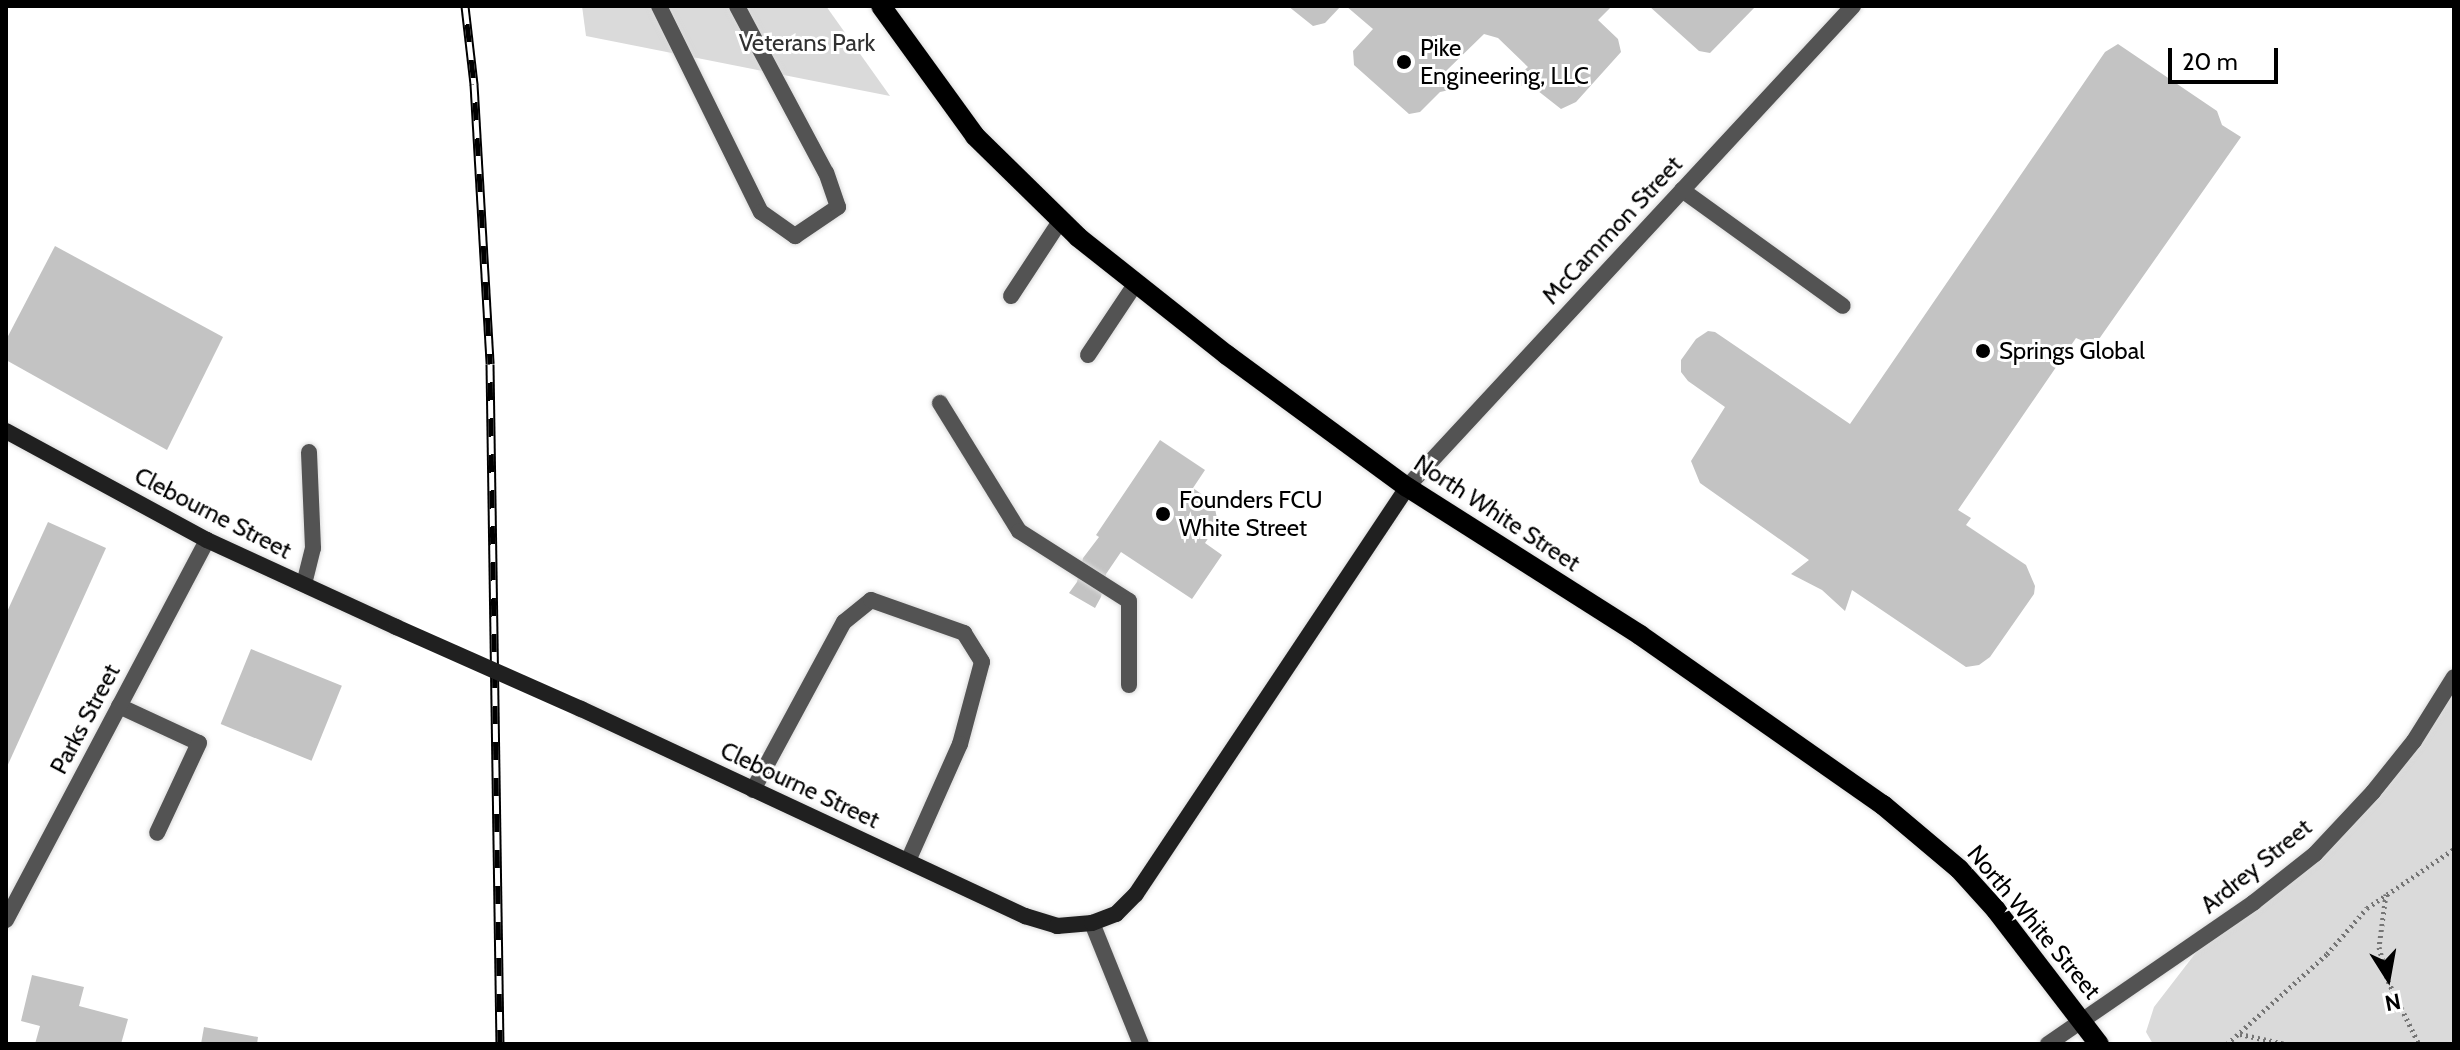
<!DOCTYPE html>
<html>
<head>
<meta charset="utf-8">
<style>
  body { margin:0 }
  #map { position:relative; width:2460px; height:1050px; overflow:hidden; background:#fff; font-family:Cabin,sans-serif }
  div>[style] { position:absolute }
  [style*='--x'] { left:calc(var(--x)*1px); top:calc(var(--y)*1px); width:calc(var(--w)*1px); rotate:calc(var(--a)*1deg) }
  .green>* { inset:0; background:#dadada }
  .building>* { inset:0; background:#c3c3c3; transform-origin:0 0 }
  .path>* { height:5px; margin-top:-2.5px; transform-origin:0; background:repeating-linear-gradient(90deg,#757575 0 2px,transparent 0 6px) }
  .roads { filter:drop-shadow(0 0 2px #dbdbdb) drop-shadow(0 0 2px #dbdbdb) }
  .service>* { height:16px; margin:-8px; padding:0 8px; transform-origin:8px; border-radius:8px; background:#535353 }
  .minor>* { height:16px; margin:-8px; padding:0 8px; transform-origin:8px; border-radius:8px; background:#535353 }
  .tertiary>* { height:16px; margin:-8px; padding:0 8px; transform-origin:8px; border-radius:8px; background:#535353 }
  .secondary>* { height:16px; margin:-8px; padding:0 8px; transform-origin:8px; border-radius:8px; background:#202020 }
  .primary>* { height:20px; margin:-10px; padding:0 10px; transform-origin:10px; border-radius:10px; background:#000 }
  .rail>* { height:9px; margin-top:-4.5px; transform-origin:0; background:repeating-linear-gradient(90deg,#fff 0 18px,#000 0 36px); box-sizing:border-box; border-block:2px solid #000 }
  .secondary-bridge>* { height:16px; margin:-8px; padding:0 8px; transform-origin:8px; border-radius:8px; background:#202020 }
  .dots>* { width:22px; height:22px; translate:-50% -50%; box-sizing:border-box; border:4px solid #fff; border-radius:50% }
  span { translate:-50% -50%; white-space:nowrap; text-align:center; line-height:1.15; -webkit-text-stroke:6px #fff; paint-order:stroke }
  .park-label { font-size:24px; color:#313131 }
  .poi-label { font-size:24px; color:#000 }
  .left { translate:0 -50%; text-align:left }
  .street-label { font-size:24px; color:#000 }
  .frame { position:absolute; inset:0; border:8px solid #000; pointer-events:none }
  .north { position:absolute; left:2348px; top:938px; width:80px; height:80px; -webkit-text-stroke:6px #fff; paint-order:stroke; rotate:169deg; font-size:22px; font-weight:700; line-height:32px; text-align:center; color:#000 }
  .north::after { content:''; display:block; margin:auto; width:28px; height:36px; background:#000; clip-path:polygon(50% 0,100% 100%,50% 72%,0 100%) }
  .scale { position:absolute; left:2168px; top:48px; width:110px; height:36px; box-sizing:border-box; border:4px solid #000; border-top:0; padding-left:10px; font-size:24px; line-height:28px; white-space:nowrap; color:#000; -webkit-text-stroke:6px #fff; paint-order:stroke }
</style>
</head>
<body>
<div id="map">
  <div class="green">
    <i style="clip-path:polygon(582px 6px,826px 6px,890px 96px,586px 36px)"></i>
    <i style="clip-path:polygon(2454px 687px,2454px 1044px,2153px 1044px,2146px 1032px,2154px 1007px,2201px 946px,2313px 865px,2380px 797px,2423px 741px)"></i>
  </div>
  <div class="building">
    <i style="clip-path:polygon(1288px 6px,1341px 6px,1325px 23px,1313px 26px)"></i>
    <i style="clip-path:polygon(1346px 6px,1612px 6px,1598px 20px,1618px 39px,1621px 52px,1576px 102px,1561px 109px,1533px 87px,1521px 86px,1518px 76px,1528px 67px,1498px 38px,1484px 34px,1446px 71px,1456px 81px,1454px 89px,1440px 92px,1420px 112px,1409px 114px,1354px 65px,1353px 51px,1373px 29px)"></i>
    <i style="clip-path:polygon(1649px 6px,1756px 6px,1710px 53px,1699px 51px)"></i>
    <i style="clip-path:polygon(2118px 44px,2217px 111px,2222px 125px,2241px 137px,2099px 339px,2083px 341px,2076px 338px,1958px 510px,1971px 518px,1966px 525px,2026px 565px,2035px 586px,2034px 594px,1990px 657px,1979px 665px,1966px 667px,1852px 590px,1845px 611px,1822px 590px,1791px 574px,1809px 560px,1700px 483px,1691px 461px,1725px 407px,1688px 381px,1681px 372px,1681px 360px,1696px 339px,1708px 331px,1715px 332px,1850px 424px,2105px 52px)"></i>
    <i style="clip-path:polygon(55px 246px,223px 337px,167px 450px,6px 360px,6px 340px)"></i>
    <i style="clip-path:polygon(1160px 440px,1205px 470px,1193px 488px,1214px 503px,1218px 524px,1205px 543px,1222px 555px,1192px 599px,1121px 552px,1106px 574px,1101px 597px,1095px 608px,1069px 593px,1077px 582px,1083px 558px,1099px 537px,1096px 535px)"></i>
    <i style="clip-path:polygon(48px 522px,106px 548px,6px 769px,6px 614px)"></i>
    <i style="left:251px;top:649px;width:98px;height:81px;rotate:22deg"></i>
    <i style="clip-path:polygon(32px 975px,84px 987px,79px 1006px,128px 1019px,121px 1044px,35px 1044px,40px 1026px,21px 1021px)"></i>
    <i style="clip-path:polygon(204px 1027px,258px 1037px,257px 1044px,201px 1044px)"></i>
  </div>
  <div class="path">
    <i style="--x:2386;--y:894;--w:53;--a:97.5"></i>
    <i style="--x:2379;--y:947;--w:35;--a:75"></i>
    <i style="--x:2388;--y:981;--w:70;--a:63.8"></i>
    <i style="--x:2240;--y:1034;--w:46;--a:12.5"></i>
    <i style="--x:2227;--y:1044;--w:135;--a:-42"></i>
    <i style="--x:2327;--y:954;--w:61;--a:-49"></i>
    <i style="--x:2367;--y:908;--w:105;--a:-34.1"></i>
  </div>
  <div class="roads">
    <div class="service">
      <i style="--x:659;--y:6;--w:230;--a:63.7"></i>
      <i style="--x:761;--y:212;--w:42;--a:35.2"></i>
      <i style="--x:795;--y:236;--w:52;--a:-34"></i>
      <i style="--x:838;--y:207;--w:36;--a:-109"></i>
      <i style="--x:826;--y:173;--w:189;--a:-118.1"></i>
      <i style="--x:1682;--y:190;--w:198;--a:35.8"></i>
      <i style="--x:1011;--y:296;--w:91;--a:-56.7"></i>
      <i style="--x:1088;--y:355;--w:87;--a:-56.3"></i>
      <i style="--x:940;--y:403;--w:150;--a:58.3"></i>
      <i style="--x:1019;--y:531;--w:130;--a:32.5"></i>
      <i style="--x:1129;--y:601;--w:84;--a:90"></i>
      <i style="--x:304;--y:584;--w:37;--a:-76"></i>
      <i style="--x:313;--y:548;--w:96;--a:-92.4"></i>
      <i style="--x:119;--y:706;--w:88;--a:24.8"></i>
      <i style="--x:199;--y:743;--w:99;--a:115"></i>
      <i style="--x:753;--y:790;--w:191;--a:-61.6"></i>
      <i style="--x:844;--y:622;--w:35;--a:-39"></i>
      <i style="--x:871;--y:600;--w:99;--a:19.5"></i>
      <i style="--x:964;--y:633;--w:34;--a:58"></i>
      <i style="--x:982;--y:662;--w:85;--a:105"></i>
      <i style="--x:960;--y:744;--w:128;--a:114"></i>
    </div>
    <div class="minor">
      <i style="--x:6;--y:920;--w:430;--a:-62.1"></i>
      <i style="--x:1092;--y:923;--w:131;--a:68"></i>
      <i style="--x:2048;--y:1044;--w:249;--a:-34.5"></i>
      <i style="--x:2253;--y:903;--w:79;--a:-38.3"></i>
      <i style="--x:2315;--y:854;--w:85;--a:-46.9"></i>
      <i style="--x:2373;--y:792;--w:65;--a:-51.2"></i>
      <i style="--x:2414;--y:741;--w:75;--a:-58"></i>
    </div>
    <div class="tertiary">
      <i style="--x:1407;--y:487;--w:656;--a:-47.16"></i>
    </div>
    <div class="secondary">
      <i style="--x:6;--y:431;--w:229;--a:28.5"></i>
      <i style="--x:207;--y:540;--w:208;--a:24.7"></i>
      <i style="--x:581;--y:709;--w:490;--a:25"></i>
      <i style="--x:1025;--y:916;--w:34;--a:17"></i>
      <i style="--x:1057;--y:926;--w:35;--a:-5"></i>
      <i style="--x:1092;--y:923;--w:26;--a:-21"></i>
      <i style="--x:1116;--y:914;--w:28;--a:-45"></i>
      <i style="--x:1136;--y:894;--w:489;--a:-56.3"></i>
    </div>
    <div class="primary">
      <i style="--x:881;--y:6;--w:160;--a:54.1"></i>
      <i style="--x:975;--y:136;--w:144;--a:44.4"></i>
      <i style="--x:1078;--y:237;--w:190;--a:38.4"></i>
      <i style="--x:1227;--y:355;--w:223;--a:36.3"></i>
      <i style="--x:1407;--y:487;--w:276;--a:32.4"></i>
      <i style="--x:1640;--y:635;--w:297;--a:35"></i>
      <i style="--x:1883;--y:805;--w:99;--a:40.1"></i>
      <i style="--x:1959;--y:869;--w:55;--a:47.9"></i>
      <i style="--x:1996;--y:910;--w:169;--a:52.5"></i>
    </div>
  </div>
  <div class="rail">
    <i style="--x:465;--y:6;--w:79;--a:83.4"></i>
    <i style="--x:474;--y:84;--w:280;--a:86.7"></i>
    <i style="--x:490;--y:364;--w:680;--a:89.16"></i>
  </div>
  <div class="secondary-bridge">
    <i style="--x:396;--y:627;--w:202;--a:23.9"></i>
  </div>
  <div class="dots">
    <i style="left:1404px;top:62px;background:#000"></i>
    <i style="left:1983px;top:351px;background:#000"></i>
    <i style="left:1163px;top:514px;background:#000"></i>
  </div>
  <div class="park-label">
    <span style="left:807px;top:43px">Veterans Park</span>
  </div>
  <div class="poi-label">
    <span class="left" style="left:1420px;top:62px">Pike<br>Engineering, LLC</span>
    <span class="left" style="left:1999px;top:351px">Springs Global</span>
    <span class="left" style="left:1179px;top:514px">Founders FCU<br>White Street</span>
  </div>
  <div class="street-label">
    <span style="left:1612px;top:230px;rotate:-47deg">McCammon Street</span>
    <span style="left:213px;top:513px;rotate:27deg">Clebourne Street</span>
    <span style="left:1497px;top:513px;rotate:33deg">North White Street</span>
    <span style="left:85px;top:719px;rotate:-62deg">Parks Street</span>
    <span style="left:800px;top:785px;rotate:25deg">Clebourne Street</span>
    <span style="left:2256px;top:866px;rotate:-39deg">Ardrey Street</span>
    <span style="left:2034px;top:922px;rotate:50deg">North White Street</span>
  </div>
  <div class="frame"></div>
  <div class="north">N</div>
  <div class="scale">20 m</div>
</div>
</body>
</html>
